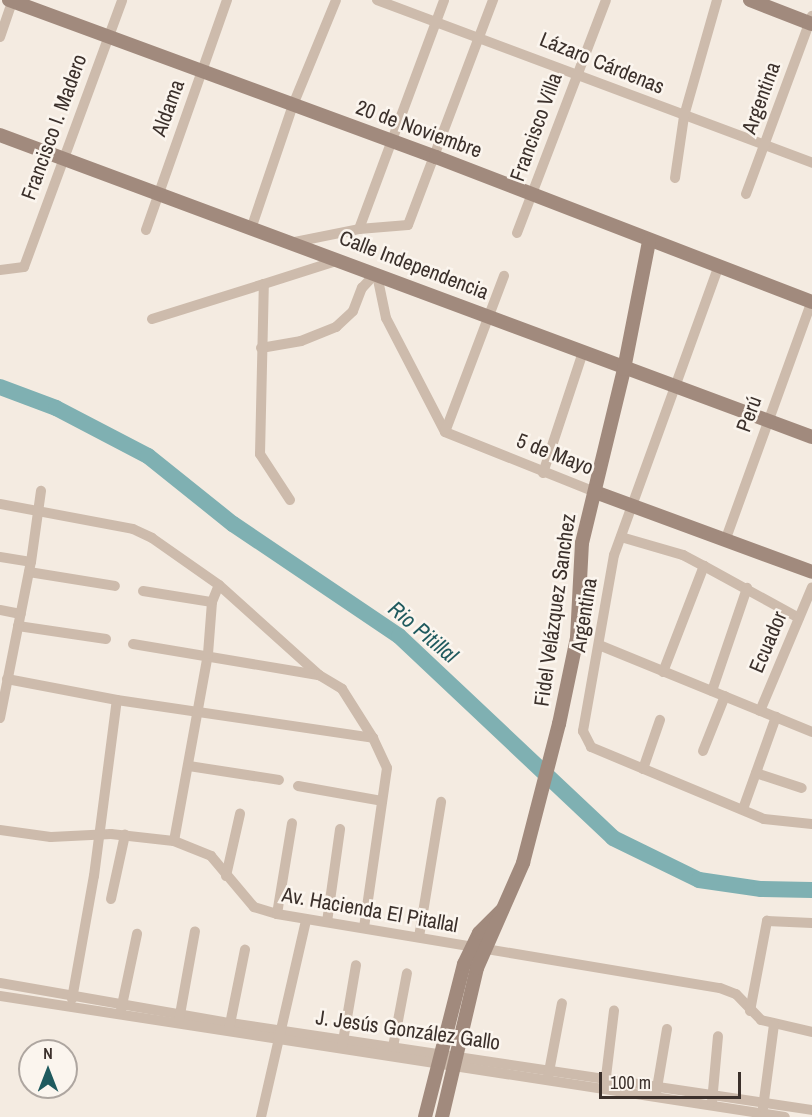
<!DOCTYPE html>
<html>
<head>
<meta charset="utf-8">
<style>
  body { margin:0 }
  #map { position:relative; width:812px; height:1117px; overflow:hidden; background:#f4ebe1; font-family:"Archivo Narrow",sans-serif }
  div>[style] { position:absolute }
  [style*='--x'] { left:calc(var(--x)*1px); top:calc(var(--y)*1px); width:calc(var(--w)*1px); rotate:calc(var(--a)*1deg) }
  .river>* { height:16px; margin:-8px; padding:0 8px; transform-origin:8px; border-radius:8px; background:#7fb0b2 }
  .street>* { height:10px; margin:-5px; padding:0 5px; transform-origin:5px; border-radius:5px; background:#cdbbac }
  .secondary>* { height:14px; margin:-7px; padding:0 7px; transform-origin:7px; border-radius:7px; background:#a18a7d }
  span { translate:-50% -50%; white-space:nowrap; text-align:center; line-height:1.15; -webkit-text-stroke:5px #fbf5ee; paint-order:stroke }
  .street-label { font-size:21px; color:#3b302b }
  .water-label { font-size:22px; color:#1f5a5e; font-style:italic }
  .north { position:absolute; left:18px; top:1039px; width:60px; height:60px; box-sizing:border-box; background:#fbf5ee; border:2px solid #aea6a0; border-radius:50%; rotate:0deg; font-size:16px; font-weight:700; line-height:24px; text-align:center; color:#3b302b }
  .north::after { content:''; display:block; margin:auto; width:21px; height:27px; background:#1f5a5e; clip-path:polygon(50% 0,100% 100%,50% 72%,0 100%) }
  .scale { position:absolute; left:599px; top:1072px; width:142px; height:27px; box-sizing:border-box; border:3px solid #3b302b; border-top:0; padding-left:8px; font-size:18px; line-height:21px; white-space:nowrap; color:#3b302b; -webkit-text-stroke:4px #fbf5ee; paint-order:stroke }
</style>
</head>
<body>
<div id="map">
  <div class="river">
    <i style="--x:0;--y:387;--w:60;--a:20.6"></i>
    <i style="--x:56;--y:408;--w:104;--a:27.6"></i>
    <i style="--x:148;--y:456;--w:109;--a:38.7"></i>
    <i style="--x:233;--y:524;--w:200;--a:34"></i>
    <i style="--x:399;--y:636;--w:294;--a:43.3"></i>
    <i style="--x:613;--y:838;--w:96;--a:26"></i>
    <i style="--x:699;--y:880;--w:63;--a:8.3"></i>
    <i style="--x:761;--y:889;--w:51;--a:1.1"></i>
  </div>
  <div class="street">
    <i style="--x:377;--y:0;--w:465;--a:20.5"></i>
    <i style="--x:0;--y:37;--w:39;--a:-71"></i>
    <i style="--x:675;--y:178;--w:63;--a:-81.7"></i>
    <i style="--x:684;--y:116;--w:121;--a:-74.1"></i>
    <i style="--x:746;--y:194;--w:190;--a:-69.7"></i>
    <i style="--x:251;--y:229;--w:131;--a:-71.3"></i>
    <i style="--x:293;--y:105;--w:113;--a:-67.7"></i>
    <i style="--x:359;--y:229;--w:49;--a:-4.7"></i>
    <i style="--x:408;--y:225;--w:241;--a:-69.3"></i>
    <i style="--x:146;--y:230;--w:244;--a:-70.6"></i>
    <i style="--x:517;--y:233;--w:249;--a:-69.1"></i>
    <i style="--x:295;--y:242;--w:65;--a:-11.5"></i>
    <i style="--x:359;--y:229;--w:244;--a:-69.6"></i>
    <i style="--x:718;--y:268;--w:305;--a:109.9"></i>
    <i style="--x:614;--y:555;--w:179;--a:100"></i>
    <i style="--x:583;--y:731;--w:18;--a:63"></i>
    <i style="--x:591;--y:747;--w:187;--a:22.6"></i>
    <i style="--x:764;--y:819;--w:48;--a:5.9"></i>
    <i style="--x:0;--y:270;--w:24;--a:-7"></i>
    <i style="--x:24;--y:267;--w:284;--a:-69.8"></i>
    <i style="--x:377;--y:275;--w:44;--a:78.2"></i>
    <i style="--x:386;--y:318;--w:128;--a:62.6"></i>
    <i style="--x:445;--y:432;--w:162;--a:21.8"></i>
    <i style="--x:152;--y:319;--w:117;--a:-17.4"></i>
    <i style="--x:261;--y:348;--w:41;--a:-9.9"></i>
    <i style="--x:301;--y:341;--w:38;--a:-22"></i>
    <i style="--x:336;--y:327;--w:23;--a:-43"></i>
    <i style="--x:353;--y:311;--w:25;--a:-69"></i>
    <i style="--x:362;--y:288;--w:19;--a:-47"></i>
    <i style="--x:445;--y:432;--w:167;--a:-69.3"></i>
    <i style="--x:543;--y:473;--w:127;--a:-71.7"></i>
    <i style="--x:290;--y:500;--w:55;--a:-123.1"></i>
    <i style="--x:260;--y:454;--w:170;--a:-88.7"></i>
    <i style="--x:264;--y:284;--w:79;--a:-17.7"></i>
    <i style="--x:0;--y:504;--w:135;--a:10.6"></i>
    <i style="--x:133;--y:529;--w:21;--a:25"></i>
    <i style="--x:152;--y:538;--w:82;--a:35"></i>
    <i style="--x:219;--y:585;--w:135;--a:42"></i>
    <i style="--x:621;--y:537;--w:65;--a:16.2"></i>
    <i style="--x:683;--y:555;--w:24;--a:28"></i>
    <i style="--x:725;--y:541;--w:255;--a:-70.1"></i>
    <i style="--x:0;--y:557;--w:31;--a:9"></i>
    <i style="--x:29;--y:572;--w:87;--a:9.2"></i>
    <i style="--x:143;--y:591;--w:70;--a:9.1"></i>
    <i style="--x:0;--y:610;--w:21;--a:11"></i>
    <i style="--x:18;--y:626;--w:89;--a:8.4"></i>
    <i style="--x:133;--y:644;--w:189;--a:9.5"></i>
    <i style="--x:319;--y:675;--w:27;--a:31"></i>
    <i style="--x:342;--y:689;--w:58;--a:57.7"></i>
    <i style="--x:599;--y:645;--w:230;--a:22.2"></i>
    <i style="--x:663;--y:672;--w:114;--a:-68.9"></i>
    <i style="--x:704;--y:566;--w:108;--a:28.7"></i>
    <i style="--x:7;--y:679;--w:112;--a:10.8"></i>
    <i style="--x:117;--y:700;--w:259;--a:8.4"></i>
    <i style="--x:373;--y:738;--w:33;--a:65"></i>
    <i style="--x:387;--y:768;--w:161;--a:98.2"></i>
    <i style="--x:712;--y:691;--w:109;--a:-71.2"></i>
    <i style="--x:760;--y:711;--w:134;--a:-67.2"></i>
    <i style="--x:0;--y:718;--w:159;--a:-78.8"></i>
    <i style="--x:31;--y:562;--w:72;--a:-82"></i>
    <i style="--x:703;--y:751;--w:59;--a:-68.2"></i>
    <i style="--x:189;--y:766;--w:91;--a:8.8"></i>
    <i style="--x:643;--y:769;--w:52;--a:-70.9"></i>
    <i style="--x:756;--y:773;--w:48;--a:18.1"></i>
    <i style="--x:298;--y:786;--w:85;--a:10.1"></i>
    <i style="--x:743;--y:809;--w:98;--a:-70.3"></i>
    <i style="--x:0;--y:830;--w:51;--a:7.8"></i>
    <i style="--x:51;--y:837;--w:60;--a:-2.9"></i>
    <i style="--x:111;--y:834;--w:63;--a:6.3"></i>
    <i style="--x:174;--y:841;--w:40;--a:22"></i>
    <i style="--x:211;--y:856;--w:67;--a:49.9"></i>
    <i style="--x:254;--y:907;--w:24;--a:17"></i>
    <i style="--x:277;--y:914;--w:449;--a:9.5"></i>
    <i style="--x:720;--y:988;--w:17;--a:21"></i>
    <i style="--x:736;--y:994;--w:36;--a:46"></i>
    <i style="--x:761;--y:1020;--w:52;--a:13.2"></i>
    <i style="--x:174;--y:841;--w:190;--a:-79.7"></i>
    <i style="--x:208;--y:654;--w:52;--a:-85.6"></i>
    <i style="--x:212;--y:602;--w:18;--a:-68"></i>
    <i style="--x:226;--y:876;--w:64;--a:-77.3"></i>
    <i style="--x:111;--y:899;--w:66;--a:-77.7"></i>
    <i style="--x:277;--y:914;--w:92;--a:-80.6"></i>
    <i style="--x:327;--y:922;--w:94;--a:-82"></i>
    <i style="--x:419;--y:937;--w:137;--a:-80.7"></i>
    <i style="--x:0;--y:983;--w:233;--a:9.9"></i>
    <i style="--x:230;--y:1023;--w:588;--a:8.5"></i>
    <i style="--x:0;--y:996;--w:794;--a:8.76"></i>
    <i style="--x:72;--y:999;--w:125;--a:-79.9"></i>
    <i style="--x:94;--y:876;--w:177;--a:-82.6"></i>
    <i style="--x:121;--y:1010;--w:78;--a:-78.1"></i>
    <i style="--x:750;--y:1011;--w:92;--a:-79.3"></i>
    <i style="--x:767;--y:921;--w:45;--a:2.5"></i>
    <i style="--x:179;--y:1020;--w:90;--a:-79.8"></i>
    <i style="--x:229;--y:1029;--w:81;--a:-78.6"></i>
    <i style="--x:342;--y:1047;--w:83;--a:-80.3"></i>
    <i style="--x:393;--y:1047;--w:75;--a:-79.3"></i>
    <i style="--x:548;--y:1077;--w:75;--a:-79.3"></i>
    <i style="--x:605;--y:1085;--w:75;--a:-83.1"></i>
    <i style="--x:656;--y:1094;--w:66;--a:-80.4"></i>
    <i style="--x:712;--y:1102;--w:66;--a:-84.8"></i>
    <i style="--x:763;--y:1108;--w:84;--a:-82.5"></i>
    <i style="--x:261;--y:1117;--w:202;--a:-77.1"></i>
  </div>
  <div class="secondary">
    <i style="--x:9;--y:0;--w:455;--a:20.2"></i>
    <i style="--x:436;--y:157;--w:403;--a:21.1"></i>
    <i style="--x:750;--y:0;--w:66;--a:21.2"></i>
    <i style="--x:0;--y:135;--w:866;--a:20.4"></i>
    <i style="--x:595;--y:492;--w:231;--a:20.2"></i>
    <i style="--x:425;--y:1117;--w:158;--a:-75.7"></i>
    <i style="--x:464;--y:964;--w:34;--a:-64"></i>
    <i style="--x:479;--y:933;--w:33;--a:-45"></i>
    <i style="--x:442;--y:1117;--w:153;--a:-76.8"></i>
    <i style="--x:477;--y:968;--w:115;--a:-66.3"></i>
    <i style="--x:523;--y:863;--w:144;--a:-75.5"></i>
    <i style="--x:559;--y:724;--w:88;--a:-78.2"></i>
    <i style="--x:577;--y:638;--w:95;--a:-87"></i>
    <i style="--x:582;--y:543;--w:179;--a:-76.4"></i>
    <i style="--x:624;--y:369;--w:130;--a:-78.9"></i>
  </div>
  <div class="street-label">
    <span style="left:602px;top:63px;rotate:22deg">Lázaro Cárdenas</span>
    <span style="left:761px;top:98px;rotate:-70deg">Argentina</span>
    <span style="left:168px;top:108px;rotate:-70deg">Aldama</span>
    <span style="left:54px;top:127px;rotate:-70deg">Francisco I. Madero</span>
    <span style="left:536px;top:127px;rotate:-70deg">Francisco Villa</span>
    <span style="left:419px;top:129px;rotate:20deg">20 de Noviembre</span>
    <span style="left:414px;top:265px;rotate:21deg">Calle Independencia</span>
    <span style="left:749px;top:414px;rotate:-70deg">Perú</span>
    <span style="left:555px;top:454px;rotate:21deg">5 de Mayo</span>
    <span style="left:555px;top:610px;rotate:-82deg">Fidel Velázquez Sanchez</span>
    <span style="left:584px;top:615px;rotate:-81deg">Argentina</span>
    <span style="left:768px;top:642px;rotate:-67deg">Ecuador</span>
    <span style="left:370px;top:910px;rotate:10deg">Av. Hacienda El Pitallal</span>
    <span style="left:408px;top:1030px;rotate:8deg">J. Jesús González Gallo</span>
  </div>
  <div class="water-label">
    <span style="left:423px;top:632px;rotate:40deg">Rio Pitillal</span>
  </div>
  <div class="north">N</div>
  <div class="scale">100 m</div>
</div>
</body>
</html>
